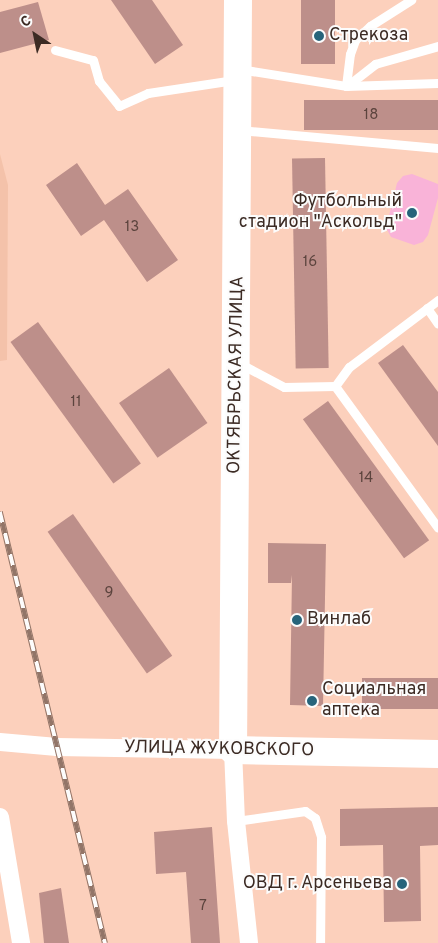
<!DOCTYPE html>
<html>
<head>
<meta charset="utf-8">
<style>
  body { margin:0 }
  #map { position:relative; width:438px; height:943px; overflow:hidden; background:#fcd0bc; font-family:Overpass,sans-serif }
  div>[style] { position:absolute }
  [style*='--x'] { left:calc(var(--x)*1px); top:calc(var(--y)*1px); width:calc(var(--w)*1px); rotate:calc(var(--a)*1deg) }
  .built>* { inset:0; background:#f4c2aa }
  .green>* { inset:0; background:#f9b3d8 }
  .building>* { inset:0; background:#bd8f8a; transform-origin:0 0 }
  .service>* { height:9px; margin:-4.5px; padding:0 4.5px; transform-origin:4.5px; border-radius:4.5px; background:#fff }
  .minor>* { height:18px; margin:-9px; padding:0 9px; transform-origin:9px; border-radius:9px; background:#fff }
  .primary>* { height:28px; margin:-14px; padding:0 14px; transform-origin:14px; border-radius:14px; background:#fff }
  .rail>* { height:5.5px; margin-top:-2.75px; transform-origin:0; background:repeating-linear-gradient(90deg,#fcfcfc 0 11px,#927568 0 22px); box-sizing:border-box; border-block:1px solid #927568 }
  .dots>* { width:14px; height:14px; translate:-50% -50%; box-sizing:border-box; border:2px solid #fcfcfc; border-radius:50% }
  span { translate:-50% -50%; white-space:nowrap; text-align:center; line-height:1.15; -webkit-text-stroke:4px #fcfcfc; paint-order:stroke }
  .number-label { font-size:15px; color:#5c443e }
  .number-label span { -webkit-text-stroke-width:0 }
  .poi-label { font-size:18px; color:#3c2b24 }
  .left { translate:0 -50%; text-align:left }
  .right { translate:-100% -50%; text-align:right }
  .street-label { font-size:18px; color:#3c2b24 }
  .north { position:absolute; left:10px; top:10px; width:50px; height:50px; -webkit-text-stroke:4px #fcfcfc; paint-order:stroke; rotate:326deg; font-size:14px; font-weight:700; line-height:20px; text-align:center; color:#3c2b24 }
  .north::after { content:''; display:block; margin:auto; width:18px; height:22px; background:#3c2b24; clip-path:polygon(50% 0,100% 100%,50% 72%,0 100%) }
</style>
</head>
<body>
<div id="map">
  <div class="built">
    <i style="clip-path:polygon(0 154px,8px 185px,7px 360px,0 361px)"></i>
  </div>
  <div class="green">
    <i style="clip-path:polygon(412px 174px,438px 184px,438px 198px,428px 235px,423px 242px,414px 245px,391px 237px,386px 228px,397px 183px,403px 176px)"></i>
  </div>
  <div class="building">
    <i style="clip-path:polygon(111px 0,152px 0,183px 45px,155px 64px)"></i>
    <i style="left:301px;top:0;width:34px;height:64px"></i>
    <i style="clip-path:polygon(38px 2px,49px 40px,0 53px,0 12px)"></i>
    <i style="left:438px;top:100px;width:30px;height:134px;rotate:90deg"></i>
    <i style="left:325px;top:158px;width:210px;height:33px;rotate:89deg"></i>
    <i style="clip-path:polygon(77px 163px,105px 205px,128px 189px,178px 260px,147px 282px,104px 220px,81px 236px,46px 185px)"></i>
    <i style="left:38px;top:322px;width:175px;height:34px;rotate:54deg"></i>
    <i style="clip-path:polygon(403px 345px,438px 392px,438px 446px,378px 363px)"></i>
    <i style="left:169px;top:368px;width:67px;height:61px;rotate:55deg"></i>
    <i style="left:328px;top:401px;width:172px;height:31px;rotate:54deg"></i>
    <i style="left:73px;top:514px;width:173px;height:31px;rotate:55deg"></i>
    <i style="clip-path:polygon(268px 543px,326px 544px,323px 706px,290px 705px,292px 575px,291px 583px,268px 583px)"></i>
    <i style="left:362px;top:678px;width:76px;height:31px"></i>
    <i style="clip-path:polygon(438px 807px,438px 845px,420px 846px,421px 921px,384px 922px,383px 845px,340px 846px,340px 809px)"></i>
    <i style="clip-path:polygon(212px 827px,220px 943px,191px 943px,186px 872px,156px 874px,154px 832px)"></i>
    <i style="clip-path:polygon(61px 888px,69px 943px,44px 943px,39px 893px)"></i>
  </div>
  <div class="service">
    <i style="--x:55;--y:50;--w:39;--a:15"></i>
    <i style="--x:93;--y:60;--w:22;--a:74"></i>
    <i style="--x:99;--y:81;--w:32;--a:51"></i>
    <i style="--x:119;--y:106;--w:32;--a:-24"></i>
    <i style="--x:148;--y:93;--w:87;--a:-8.6"></i>
    <i style="--x:239;--y:69;--w:108;--a:9"></i>
    <i style="--x:346;--y:86;--w:92;--a:-1.9"></i>
    <i style="--x:346;--y:86;--w:32;--a:-83"></i>
    <i style="--x:350;--y:54;--w:15;--a:-70"></i>
    <i style="--x:355;--y:40;--w:21;--a:-43"></i>
    <i style="--x:370;--y:26;--w:49;--a:-32.4"></i>
    <i style="--x:347;--y:86;--w:36;--a:-38"></i>
    <i style="--x:375;--y:64;--w:66;--a:-15.9"></i>
    <i style="--x:239;--y:130;--w:200;--a:5.2"></i>
    <i style="--x:438;--y:300;--w:111;--a:143"></i>
    <i style="--x:349;--y:367;--w:24;--a:126"></i>
    <i style="--x:335;--y:386;--w:175;--a:54"></i>
    <i style="--x:427;--y:308;--w:19;--a:55"></i>
    <i style="--x:239;--y:363;--w:51;--a:28.1"></i>
    <i style="--x:284;--y:387;--w:51;--a:-1.1"></i>
    <i style="--x:236;--y:821;--w:70;--a:-8.2"></i>
    <i style="--x:305;--y:811;--w:12;--a:35"></i>
    <i style="--x:315;--y:818;--w:20;--a:72"></i>
    <i style="--x:321;--y:837;--w:106;--a:90.5"></i>
  </div>
  <div class="minor">
    <i style="--x:0;--y:742;--w:57;--a:5"></i>
    <i style="--x:57;--y:747;--w:176;--a:1"></i>
    <i style="--x:233;--y:750;--w:71;--a:87.6"></i>
    <i style="--x:236;--y:821;--w:123;--a:83.9"></i>
    <i style="--x:0;--y:817;--w:128;--a:80.5"></i>
  </div>
  <div class="primary">
    <i style="--x:238;--y:0;--w:750;--a:90.38"></i>
    <i style="--x:233;--y:750;--w:205;--a:1.1"></i>
  </div>
  <div class="rail">
    <i style="--x:0;--y:512;--w:444;--a:76.3"></i>
  </div>
  <div class="dots">
    <i style="left:319px;top:36px;background:#27647b"></i>
    <i style="left:412px;top:213px;background:#27647b"></i>
    <i style="left:297px;top:620px;background:#27647b"></i>
    <i style="left:312px;top:701px;background:#27647b"></i>
    <i style="left:402px;top:884px;background:#27647b"></i>
  </div>
  <div class="number-label">
    <span style="left:371px;top:116px">18</span>
    <span style="left:132px;top:228px">13</span>
    <span style="left:310px;top:263px">16</span>
    <span style="left:76px;top:403px">11</span>
    <span style="left:366px;top:479px">14</span>
    <span style="left:109px;top:594px">9</span>
    <span style="left:203px;top:907px">7</span>
  </div>
  <div class="poi-label">
    <span class="left" style="left:329px;top:36px">Стрекоза</span>
    <span class="right" style="left:402px;top:213px">Футбольный<br>стадион "Аскольд"</span>
    <span class="left" style="left:307px;top:620px">Винлаб</span>
    <span class="left" style="left:322px;top:701px">Социальная<br>аптека</span>
    <span class="right" style="left:392px;top:884px">ОВД г. Арсеньева</span>
  </div>
  <div class="street-label">
    <span style="left:237px;top:375px;rotate:-89deg">ОКТЯБРЬСКАЯ УЛИЦА</span>
    <span style="left:219px;top:750px;rotate:1deg">УЛИЦА ЖУКОВСКОГО</span>
  </div>
  <div class="north">С</div>
</div>
</body>
</html>
